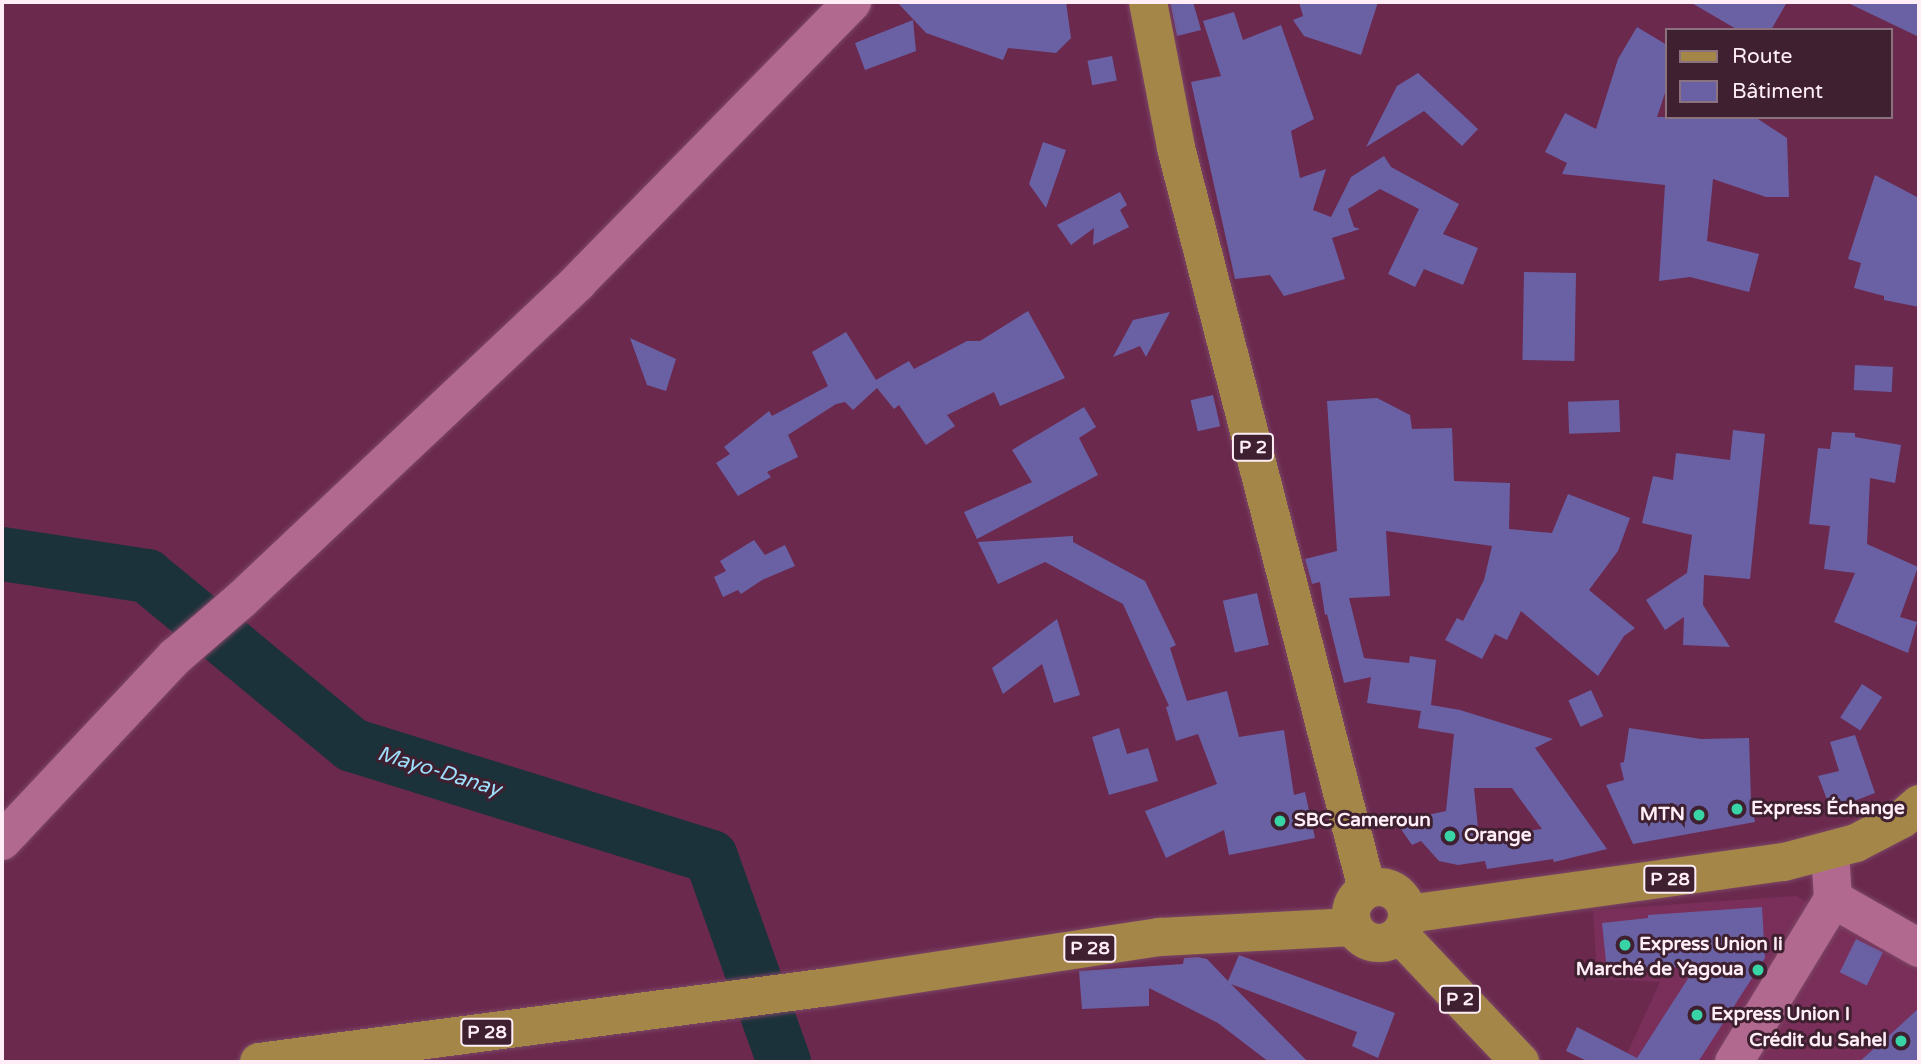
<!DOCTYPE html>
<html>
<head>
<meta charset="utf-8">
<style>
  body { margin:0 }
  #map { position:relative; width:1921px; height:1064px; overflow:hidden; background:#6b294e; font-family:"Varela Round",sans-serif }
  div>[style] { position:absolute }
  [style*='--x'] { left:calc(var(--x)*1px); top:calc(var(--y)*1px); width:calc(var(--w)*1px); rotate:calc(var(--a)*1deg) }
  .built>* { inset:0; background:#792f59 }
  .river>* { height:54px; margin:-27px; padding:0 27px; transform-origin:27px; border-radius:27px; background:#1c323b }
  .building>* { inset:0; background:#6a61a5; transform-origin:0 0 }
  .roads { filter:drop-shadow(0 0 2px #7b4766) drop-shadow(0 0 2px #7b4766) }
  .minor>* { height:38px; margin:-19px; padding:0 19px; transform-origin:19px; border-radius:19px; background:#b2698f }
  .major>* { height:38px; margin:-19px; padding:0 19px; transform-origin:19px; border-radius:19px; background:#a58649 }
  .major>.ring { margin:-19px; padding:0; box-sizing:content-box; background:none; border:38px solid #a58649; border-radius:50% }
  .dots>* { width:19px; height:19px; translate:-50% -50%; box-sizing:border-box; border:4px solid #3e2030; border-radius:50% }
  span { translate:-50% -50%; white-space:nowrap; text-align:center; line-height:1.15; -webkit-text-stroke:6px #3e2030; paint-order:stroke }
  .shield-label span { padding:2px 5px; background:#3e2030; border:2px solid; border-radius:5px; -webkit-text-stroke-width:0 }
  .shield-label { font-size:18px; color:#ffeef6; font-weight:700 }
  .poi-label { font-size:19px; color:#ffeef6; font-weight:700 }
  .left { translate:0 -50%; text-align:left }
  .right { translate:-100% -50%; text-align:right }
  .water-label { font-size:21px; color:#9edffc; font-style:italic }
  .frame { position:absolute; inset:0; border:4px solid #ffeef6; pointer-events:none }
  .legend { position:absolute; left:1665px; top:28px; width:228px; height:91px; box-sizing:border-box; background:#3e2030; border:2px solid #8b727f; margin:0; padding:9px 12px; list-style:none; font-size:21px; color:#ffeef6 }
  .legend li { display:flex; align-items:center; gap:14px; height:35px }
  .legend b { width:35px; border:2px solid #8b727f }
</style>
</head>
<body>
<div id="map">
  <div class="built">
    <i style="clip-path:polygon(1796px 896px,1919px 961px,1919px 1062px,1623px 1062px,1660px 982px,1597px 979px,1593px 910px)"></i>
  </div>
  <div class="river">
    <i style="--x:2;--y:554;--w:147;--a:8.6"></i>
    <i style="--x:147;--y:576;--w:266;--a:39.5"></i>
    <i style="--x:352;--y:745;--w:376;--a:17.3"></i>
    <i style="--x:711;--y:857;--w:218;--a:70.4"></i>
  </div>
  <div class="building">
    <i style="clip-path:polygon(897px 2px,1066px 2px,1071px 38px,1056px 53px,1008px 48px,1003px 60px,926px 33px)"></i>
    <i style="clip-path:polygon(1170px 2px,1193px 2px,1201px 30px,1177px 36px)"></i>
    <i style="clip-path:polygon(1299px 2px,1378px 2px,1361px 55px,1304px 36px,1293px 20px,1303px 16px)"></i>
    <i style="clip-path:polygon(1690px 2px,1787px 2px,1771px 30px,1738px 30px)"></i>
    <i style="clip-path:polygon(1846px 2px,1919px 2px,1919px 37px)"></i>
    <i style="clip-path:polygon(1234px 12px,1243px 40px,1281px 25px,1314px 119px,1291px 131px,1300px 178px,1326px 169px,1313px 210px,1331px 217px,1351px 177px,1384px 156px,1391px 167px,1459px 204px,1443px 234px,1478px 248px,1463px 285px,1424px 269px,1415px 287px,1388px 274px,1419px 209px,1380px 189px,1348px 209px,1354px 227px,1360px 229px,1332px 238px,1345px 279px,1284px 296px,1270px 275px,1235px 279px,1191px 82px,1221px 76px,1203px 21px)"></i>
    <i style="clip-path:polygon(913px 20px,916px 51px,865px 70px,855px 43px)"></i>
    <i style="clip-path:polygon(1637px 27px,1667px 45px,1667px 87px,1657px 117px,1755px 117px,1787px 138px,1789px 197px,1766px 197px,1713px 179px,1707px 241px,1759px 254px,1749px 292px,1690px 277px,1659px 281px,1665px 185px,1562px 174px,1567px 163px,1545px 152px,1565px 113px,1596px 129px,1618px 59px)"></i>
    <i style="left:1112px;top:56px;width:25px;height:25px;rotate:79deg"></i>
    <i style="clip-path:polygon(1418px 73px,1478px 129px,1462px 146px,1424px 111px,1366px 147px,1397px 86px)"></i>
    <i style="clip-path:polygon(1043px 142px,1066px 150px,1046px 208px,1029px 184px)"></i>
    <i style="clip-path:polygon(1875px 175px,1919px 198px,1919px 307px,1884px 300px,1884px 296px,1854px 288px,1861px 263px,1848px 259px)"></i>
    <i style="clip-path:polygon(1120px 192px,1127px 205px,1120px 210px,1129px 227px,1093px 245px,1094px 228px,1071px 245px,1057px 225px)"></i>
    <i style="left:1524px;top:272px;width:52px;height:88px;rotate:1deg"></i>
    <i style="clip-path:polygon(1028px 311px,1065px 378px,1000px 406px,994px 392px,947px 415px,955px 426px,926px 445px,899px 405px,894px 409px,877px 388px,853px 410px,845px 402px,836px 404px,788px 435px,798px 457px,767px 472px,771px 477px,738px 496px,716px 463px,730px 454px,724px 447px,769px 411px,772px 416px,828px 386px,812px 352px,846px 332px,876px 380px,909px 361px,914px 369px,967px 341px,980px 341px)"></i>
    <i style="clip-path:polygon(1170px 312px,1146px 357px,1140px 346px,1113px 357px,1133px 320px)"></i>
    <i style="clip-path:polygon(630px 338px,676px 359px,666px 391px,647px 385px)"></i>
    <i style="left:1855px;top:365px;width:38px;height:25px;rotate:3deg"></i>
    <i style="left:1213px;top:395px;width:32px;height:23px;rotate:77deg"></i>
    <i style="clip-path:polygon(evenodd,1377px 398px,1410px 415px,1412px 429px,1452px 428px,1454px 481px,1510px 483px,1509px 529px,1552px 533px,1568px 494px,1630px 518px,1618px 551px,1589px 590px,1635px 628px,1624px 636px,1598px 676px,1521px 611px,1507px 640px,1495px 634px,1482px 659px,1445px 640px,1457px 618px,1463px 621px,1484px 580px,1492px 546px,1386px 531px,1390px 596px,1349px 598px,1364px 658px,1409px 663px,1410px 656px,1436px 660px,1431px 705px,1460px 710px,1553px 739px,1535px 748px,1607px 849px,1554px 862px,1553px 859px,1487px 869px,1485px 861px,1458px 865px,1439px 861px,1421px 841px,1412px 845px,1396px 822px,1446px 811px,1454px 734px,1418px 728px,1421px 711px,1367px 703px,1371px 677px,1344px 683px,1327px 614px,1325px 615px,1320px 582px,1312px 584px,1305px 559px,1337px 551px,1327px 401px,1377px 398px,1474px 788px,1512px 788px,1542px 829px,1479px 838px,1474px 788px)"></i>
    <i style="left:1619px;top:400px;width:32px;height:51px;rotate:88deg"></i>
    <i style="clip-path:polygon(1084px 407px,1096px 427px,1079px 438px,1098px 475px,977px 539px,964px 512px,1032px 482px,1012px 450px)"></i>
    <i style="clip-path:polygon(1733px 430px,1765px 434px,1750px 579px,1704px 575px,1703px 605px,1730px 647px,1683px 645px,1684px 617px,1665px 630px,1646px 600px,1687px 573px,1692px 535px,1642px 523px,1653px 476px,1673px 480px,1676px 453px,1730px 460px)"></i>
    <i style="clip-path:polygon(1832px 432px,1855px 433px,1855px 437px,1901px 445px,1895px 483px,1870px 478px,1867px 544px,1918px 567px,1900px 617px,1917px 622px,1908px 653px,1834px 622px,1855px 573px,1824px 569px,1830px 526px,1809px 524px,1818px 448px,1830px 449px)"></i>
    <i style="clip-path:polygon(1073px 536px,1073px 542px,1145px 581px,1176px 645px,1170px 648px,1187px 701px,1227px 691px,1239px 737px,1284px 730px,1294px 795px,1305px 792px,1315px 838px,1229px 855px,1224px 830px,1166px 858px,1145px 811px,1217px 784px,1198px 734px,1176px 741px,1166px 707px,1169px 706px,1123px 604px,1045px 562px,998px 584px,978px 542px)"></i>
    <i style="clip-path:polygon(754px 540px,765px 555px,785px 545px,795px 566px,762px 580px,741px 594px,738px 590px,723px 597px,714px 577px,726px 571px,720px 561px)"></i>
    <i style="left:1257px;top:593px;width:53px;height:35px;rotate:77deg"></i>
    <i style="clip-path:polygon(1057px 619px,1080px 695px,1054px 703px,1042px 664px,1003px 694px,992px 668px)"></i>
    <i style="left:1862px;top:684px;width:24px;height:40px;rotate:33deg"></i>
    <i style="left:1591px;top:690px;width:29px;height:25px;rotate:65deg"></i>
    <i style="clip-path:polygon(1119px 728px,1127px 754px,1148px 748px,1158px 781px,1109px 795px,1092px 737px)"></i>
    <i style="clip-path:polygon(1629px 728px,1701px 739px,1749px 738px,1751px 800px,1755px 822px,1633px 844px,1606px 785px,1624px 780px,1620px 763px,1624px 762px)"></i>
    <i style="clip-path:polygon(1855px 735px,1875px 793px,1831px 810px,1818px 776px,1839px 771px,1830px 742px)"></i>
    <i style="clip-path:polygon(1762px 907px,1765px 958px,1698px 1062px,1589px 1062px,1566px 1051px,1577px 1027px,1637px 1058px,1696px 966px,1607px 971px,1602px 923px,1648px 918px,1648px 915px)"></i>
    <i style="left:1856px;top:939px;width:30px;height:37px;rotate:26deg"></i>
    <i style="clip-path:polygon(1239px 955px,1395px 1013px,1378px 1058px,1352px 1046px,1357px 1032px,1231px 984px,1308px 1062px,1269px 1062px,1218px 1023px,1149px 988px,1149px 1006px,1082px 1009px,1079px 971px,1183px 964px,1184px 958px,1198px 957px,1207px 959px,1228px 981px)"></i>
    <i style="clip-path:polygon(1919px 1008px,1919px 1062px,1859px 1062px,1893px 1032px)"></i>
  </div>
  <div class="roads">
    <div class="minor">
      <i style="--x:2;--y:841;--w:253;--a:-46.8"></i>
      <i style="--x:175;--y:657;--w:87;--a:-40.8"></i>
      <i style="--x:241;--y:600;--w:463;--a:-43.3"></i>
      <i style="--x:578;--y:282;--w:392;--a:-45.6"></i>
      <i style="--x:1833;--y:899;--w:99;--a:29.7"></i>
      <i style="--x:1734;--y:1062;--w:191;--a:-58.7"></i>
      <i style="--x:1833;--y:899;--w:48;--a:-93.6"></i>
    </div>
    <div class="major">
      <i style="--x:1148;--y:2;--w:149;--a:79.1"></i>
      <i style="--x:1176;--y:148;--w:765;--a:75.55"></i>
      <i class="ring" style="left:1351px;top:887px;width:18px;height:18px"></i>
      <i style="--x:1408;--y:914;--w:380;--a:-7.9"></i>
      <i style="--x:1784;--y:862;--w:74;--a:-14.8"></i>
      <i style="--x:1856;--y:843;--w:52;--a:-27.6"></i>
      <i style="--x:1902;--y:819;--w:23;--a:-41"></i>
      <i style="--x:1400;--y:935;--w:175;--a:46.6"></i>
      <i style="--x:259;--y:1062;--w:575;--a:-7.5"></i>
      <i style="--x:829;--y:987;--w:335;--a:-8.6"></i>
      <i style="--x:1160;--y:937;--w:193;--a:-3"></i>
    </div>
  </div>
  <div class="dots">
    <i style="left:1737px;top:809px;background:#38d4a6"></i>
    <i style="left:1699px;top:815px;background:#38d4a6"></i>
    <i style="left:1280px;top:821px;background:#38d4a6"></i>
    <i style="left:1450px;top:836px;background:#38d4a6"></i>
    <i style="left:1625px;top:945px;background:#38d4a6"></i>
    <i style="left:1758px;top:970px;background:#38d4a6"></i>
    <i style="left:1697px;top:1015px;background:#38d4a6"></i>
    <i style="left:1901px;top:1041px;background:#38d4a6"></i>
  </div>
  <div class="shield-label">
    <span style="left:1253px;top:447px">P 2</span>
    <span style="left:1670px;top:879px">P 28</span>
    <span style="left:1090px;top:948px">P 28</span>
    <span style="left:1460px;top:999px">P 2</span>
    <span style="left:487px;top:1032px">P 28</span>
  </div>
  <div class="poi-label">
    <span class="left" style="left:1751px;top:809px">Express Échange</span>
    <span class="right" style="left:1685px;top:815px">MTN</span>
    <span class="left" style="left:1294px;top:821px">SBC Cameroun</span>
    <span class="left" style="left:1464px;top:836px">Orange</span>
    <span class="left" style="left:1639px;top:945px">Express Union Ii</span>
    <span class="right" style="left:1744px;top:970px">Marché de Yagoua</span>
    <span class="left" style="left:1711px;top:1015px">Express Union I</span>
    <span class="right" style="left:1887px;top:1041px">Crédit du Sahel</span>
  </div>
  <div class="water-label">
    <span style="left:439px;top:772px;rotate:17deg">Mayo-Danay</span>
  </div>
  <div class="frame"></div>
  <ul class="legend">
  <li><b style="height:9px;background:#a58649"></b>Route</li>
  <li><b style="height:19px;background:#6a61a5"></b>Bâtiment</li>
  </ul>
</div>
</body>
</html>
